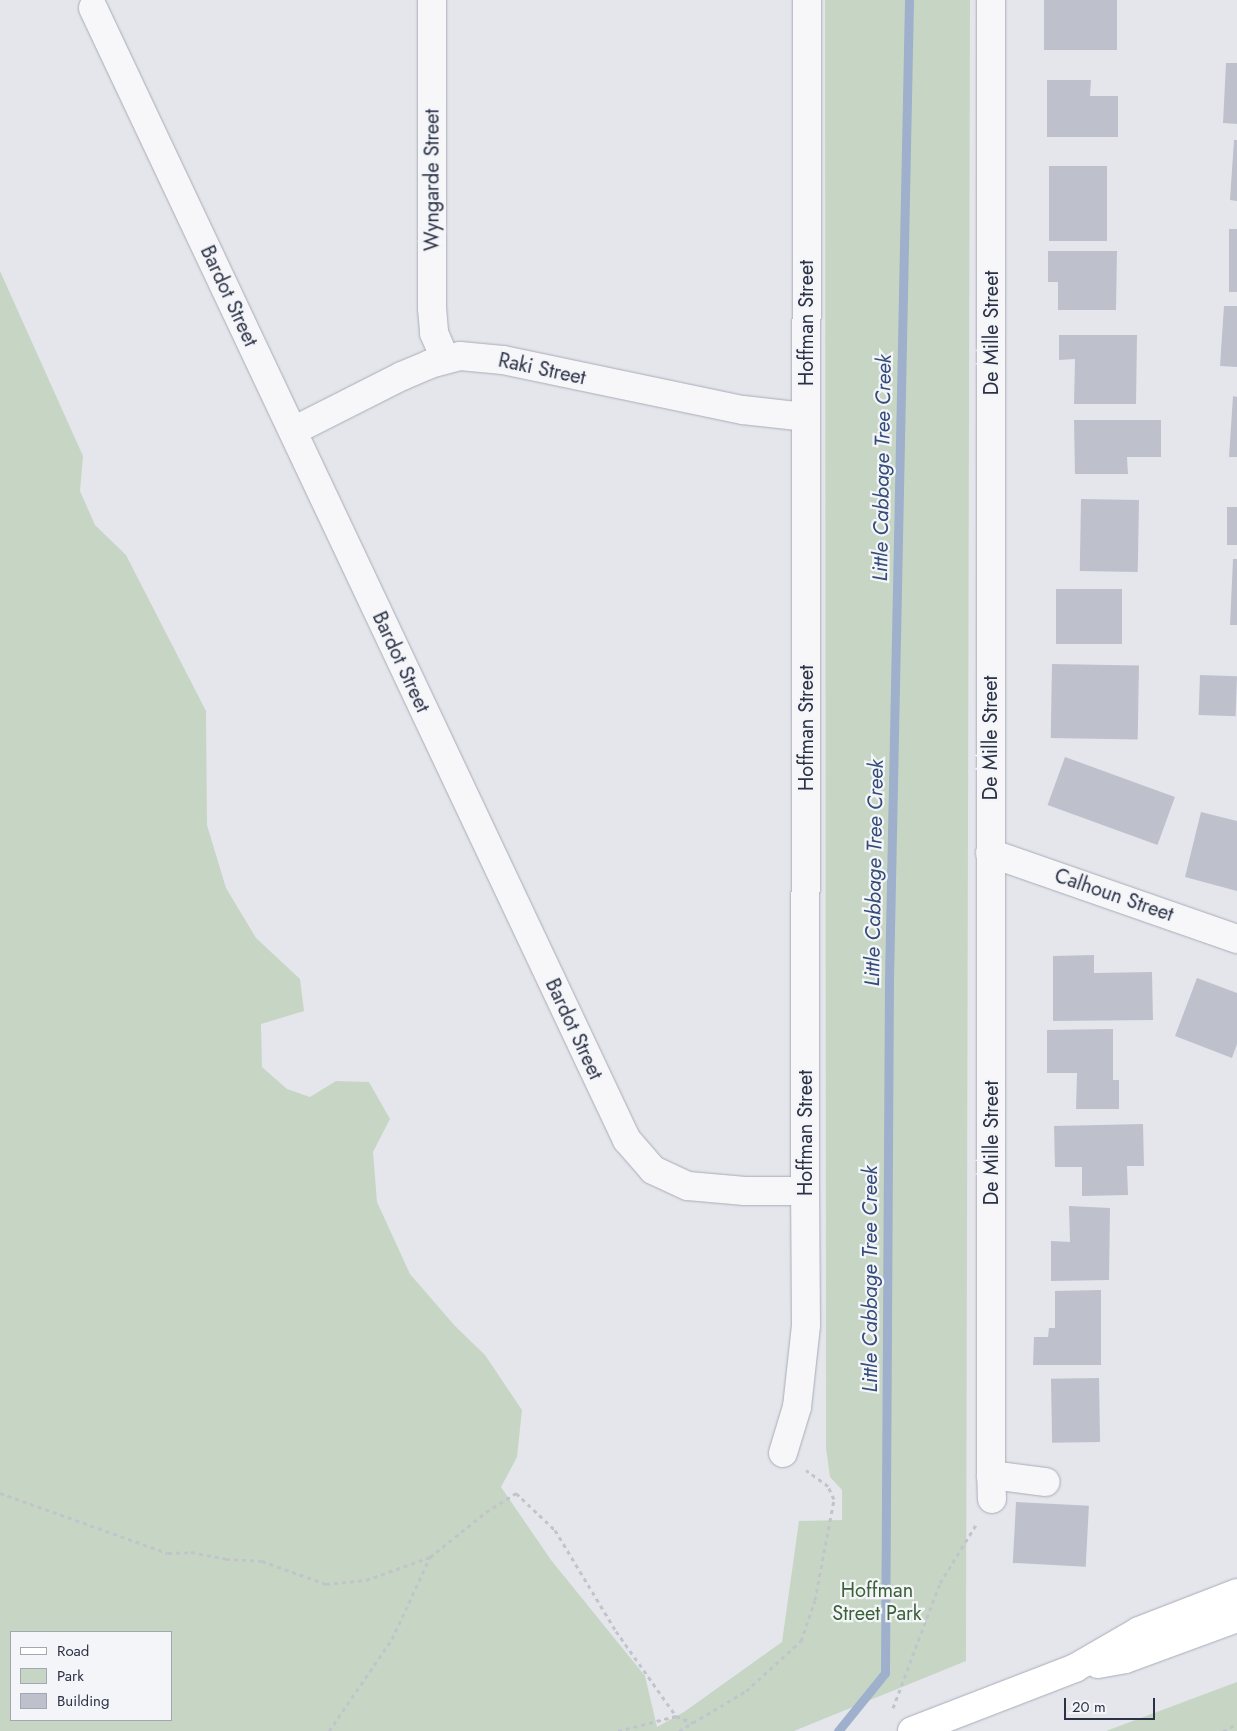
<!DOCTYPE html>
<html>
<head>
<meta charset="utf-8">
<style>
  body { margin:0 }
  #map { position:relative; width:1237px; height:1731px; overflow:hidden; background:#e4e6ec; font-family:Jost,sans-serif }
  div>[style] { position:absolute }
  [style*='--x'] { left:calc(var(--x)*1px); top:calc(var(--y)*1px); width:calc(var(--w)*1px); rotate:calc(var(--a)*1deg) }
  .green>* { inset:0; background:#c7d6c4 }
  .stream>* { height:9px; margin:-4.5px; padding:0 4.5px; transform-origin:4.5px; border-radius:4.5px; background:#9eb0cc }
  .building>* { inset:0; background:#bec1cc; transform-origin:0 0 }
  .path>* { height:3px; margin-top:-1.5px; transform-origin:0; background:repeating-linear-gradient(90deg,#c2c4cb 0 4px,transparent 0 8px) }
  .roads { filter:drop-shadow(0 0 1px #a9acb7) drop-shadow(0 0 1px #a9acb7) }
  .minor>* { height:28px; margin:-14px; padding:0 14px; transform-origin:14px; border-radius:14px; background:#f7f7fa }
  .secondary>* { height:28px; margin:-14px; padding:0 14px; transform-origin:14px; border-radius:14px; background:#fff }
  span { translate:-50% -50%; white-space:nowrap; text-align:center; line-height:1.15; -webkit-text-stroke:4.5px #f4f5f9; paint-order:stroke }
  .street-label { font-size:20px; color:#2b3245 }
  .park-label { font-size:20px; color:#3b6137 }
  .water-label { font-size:21px; color:#334c7a; font-style:italic }
  .legend { position:absolute; left:10px; top:1631px; width:162px; height:90px; box-sizing:border-box; background:#f4f5f9; border:1px solid #a4a7b1; margin:0; padding:6px 9px; list-style:none; font-size:15px; color:#2b3245 }
  .legend li { display:flex; align-items:center; gap:10px; height:25px }
  .legend b { width:25px; border:1px solid #a4a7b1 }
  .scale { position:absolute; left:1064px; top:1698px; width:91px; height:22px; box-sizing:border-box; border:2px solid #2b3245; border-top:0; padding-left:6px; font-size:15px; line-height:18px; white-space:nowrap; color:#2b3245; -webkit-text-stroke:4px #f4f5f9; paint-order:stroke }
</style>
</head>
<body>
<div id="map">
  <div class="green">
    <i style="clip-path:polygon(evenodd,825px 0,970px 0,966px 1661px,794px 1731px,0 1731px,0 271px,83px 456px,80px 491px,95px 525px,126px 555px,206px 711px,207px 825px,226px 888px,256px 938px,300px 979px,304px 1011px,261px 1024px,262px 1067px,287px 1089px,310px 1097px,336px 1081px,369px 1082px,390px 1119px,373px 1152px,377px 1202px,410px 1274px,455px 1326px,485px 1355px,522px 1410px,517px 1457px,501px 1487px,551px 1560px,645px 1676px,657px 1727px,684px 1712px,782px 1642px,799px 1521px,842px 1520px,842px 1490px,830px 1477px,826px 1448px,825px 0,11px 1632px,171px 1632px,171px 1720px,11px 1720px,11px 1632px)"></i>
    <i style="clip-path:polygon(1237px 1681px,1237px 1731px,1106px 1731px,1237px 1682px)"></i>
  </div>
  <div class="stream">
    <i style="--x:838;--y:1731;--w:75;--a:-51"></i>
    <i style="--x:885;--y:1673;--w:693;--a:-89.67"></i>
    <i style="--x:889;--y:980;--w:980;--a:-88.83"></i>
  </div>
  <div class="building">
    <i style="left:1044px;top:0;width:73px;height:50px"></i>
    <i style="clip-path:polygon(1226px 63px,1237px 63px,1237px 124px,1223px 123px)"></i>
    <i style="clip-path:polygon(1047px 80px,1091px 80px,1090px 96px,1118px 96px,1118px 137px,1047px 137px)"></i>
    <i style="clip-path:polygon(1234px 140px,1237px 140px,1237px 201px,1230px 200px)"></i>
    <i style="left:1049px;top:166px;width:58px;height:75px"></i>
    <i style="left:1229px;top:229px;width:8px;height:63px"></i>
    <i style="clip-path:polygon(1048px 251px,1117px 251px,1116px 310px,1058px 310px,1058px 282px,1048px 282px)"></i>
    <i style="clip-path:polygon(1224px 306px,1237px 306px,1237px 367px,1220px 366px)"></i>
    <i style="clip-path:polygon(1059px 335px,1137px 335px,1136px 404px,1074px 404px,1075px 359px,1059px 360px)"></i>
    <i style="clip-path:polygon(1233px 396px,1237px 397px,1237px 457px,1229px 457px)"></i>
    <i style="clip-path:polygon(1074px 420px,1161px 420px,1161px 457px,1127px 457px,1128px 474px,1075px 474px)"></i>
    <i style="left:1081px;top:499px;width:58px;height:72px;rotate:1deg"></i>
    <i style="left:1227px;top:507px;width:10px;height:38px"></i>
    <i style="clip-path:polygon(1233px 559px,1237px 559px,1237px 625px,1230px 625px)"></i>
    <i style="left:1056px;top:589px;width:66px;height:55px"></i>
    <i style="left:1052px;top:664px;width:87px;height:74px;rotate:1deg"></i>
    <i style="left:1200px;top:675px;width:37px;height:40px;rotate:2deg"></i>
    <i style="left:1065px;top:757px;width:117px;height:51px;rotate:20deg"></i>
    <i style="clip-path:polygon(1201px 812px,1237px 821px,1237px 891px,1185px 877px)"></i>
    <i style="clip-path:polygon(1094px 955px,1094px 973px,1152px 972px,1153px 1020px,1053px 1021px,1053px 956px)"></i>
    <i style="clip-path:polygon(1197px 978px,1237px 993px,1237px 1044px,1232px 1058px,1175px 1036px)"></i>
    <i style="clip-path:polygon(1113px 1029px,1113px 1080px,1119px 1080px,1119px 1109px,1076px 1109px,1077px 1073px,1047px 1073px,1047px 1030px)"></i>
    <i style="clip-path:polygon(1143px 1124px,1144px 1166px,1127px 1166px,1128px 1195px,1082px 1196px,1082px 1167px,1055px 1167px,1054px 1126px)"></i>
    <i style="clip-path:polygon(1069px 1206px,1110px 1208px,1109px 1280px,1051px 1281px,1051px 1241px,1070px 1242px)"></i>
    <i style="clip-path:polygon(1101px 1290px,1101px 1365px,1033px 1365px,1034px 1337px,1048px 1337px,1049px 1328px,1055px 1328px,1055px 1291px)"></i>
    <i style="left:1099px;top:1378px;width:64px;height:48px;rotate:89deg"></i>
    <i style="left:1016px;top:1502px;width:73px;height:61px;rotate:3deg"></i>
  </div>
  <div class="path">
    <i style="--x:0;--y:1493;--w:178;--a:19.7"></i>
    <i style="--x:168;--y:1553;--w:23;--a:-2"></i>
    <i style="--x:191;--y:1552;--w:36;--a:11"></i>
    <i style="--x:226;--y:1559;--w:36;--a:3"></i>
    <i style="--x:262;--y:1561;--w:68;--a:19.8"></i>
    <i style="--x:326;--y:1584;--w:40;--a:-5.7"></i>
    <i style="--x:366;--y:1580;--w:68;--a:-19.8"></i>
    <i style="--x:893;--y:1708;--w:134;--a:-69.4"></i>
    <i style="--x:940;--y:1583;--w:70;--a:-58.3"></i>
    <i style="--x:329;--y:1731;--w:112;--a:-55.6"></i>
    <i style="--x:392;--y:1639;--w:90;--a:-65.1"></i>
    <i style="--x:430;--y:1557;--w:72;--a:-38.8"></i>
    <i style="--x:486;--y:1512;--w:36;--a:-32"></i>
    <i style="--x:516;--y:1493;--w:54;--a:43.5"></i>
    <i style="--x:555;--y:1530;--w:118;--a:58.9"></i>
    <i style="--x:616;--y:1631;--w:104;--a:54.8"></i>
    <i style="--x:618;--y:1731;--w:60;--a:-14.5"></i>
    <i style="--x:676;--y:1716;--w:18;--a:22"></i>
    <i style="--x:679;--y:1731;--w:78;--a:-30.8"></i>
    <i style="--x:746;--y:1691;--w:74;--a:-42.3"></i>
    <i style="--x:801;--y:1641;--w:43;--a:-71.1"></i>
    <i style="--x:815;--y:1600;--w:103;--a:-79.3"></i>
    <i style="--x:834;--y:1499;--w:14;--a:-115"></i>
    <i style="--x:828;--y:1486;--w:27;--a:-144"></i>
    <i style="--x:1223;--y:1731;--w:16;--a:-27"></i>
  </div>
  <div class="roads">
    <div class="minor">
      <i style="--x:432;--y:0;--w:308;--a:90"></i>
      <i style="--x:432;--y:308;--w:25;--a:85"></i>
      <i style="--x:434;--y:333;--w:28;--a:67"></i>
      <i style="--x:991;--y:0;--w:1475;--a:90"></i>
      <i style="--x:93;--y:8;--w:1252;--a:64.75"></i>
      <i style="--x:627;--y:1140;--w:40;--a:49"></i>
      <i style="--x:653;--y:1170;--w:38;--a:25"></i>
      <i style="--x:688;--y:1186;--w:57;--a:5"></i>
      <i style="--x:745;--y:1191;--w:60;--a:0"></i>
      <i style="--x:293;--y:431;--w:122;--a:-26.8"></i>
      <i style="--x:402;--y:376;--w:30;--a:-23"></i>
      <i style="--x:430;--y:364;--w:31;--a:-15"></i>
      <i style="--x:460;--y:356;--w:43;--a:5.3"></i>
      <i style="--x:503;--y:360;--w:245;--a:11.8"></i>
      <i style="--x:743;--y:410;--w:62;--a:6.4"></i>
      <i style="--x:990;--y:853;--w:262;--a:19.2"></i>
      <i style="--x:783;--y:1453;--w:48;--a:-73.1"></i>
      <i style="--x:797;--y:1407;--w:82;--a:-83.7"></i>
      <i style="--x:806;--y:1325;--w:134;--a:-90.4"></i>
      <i style="--x:805;--y:1191;--w:1191;--a:-89.9"></i>
      <i style="--x:992;--y:1499;--w:24;--a:-92"></i>
      <i style="--x:991;--y:1475;--w:55;--a:7.3"></i>
    </div>
    <div class="secondary">
      <i style="--x:1098;--y:1664;--w:27;--a:-10"></i>
      <i style="--x:1125;--y:1659;--w:119;--a:-20.1"></i>
      <i style="--x:912;--y:1731;--w:175;--a:-21.1"></i>
      <i style="--x:1075;--y:1668;--w:74;--a:-30"></i>
      <i style="--x:1139;--y:1631;--w:105;--a:-21.2"></i>
    </div>
  </div>
  <div class="street-label">
    <span style="left:432px;top:180px;rotate:-90deg">Wyngarde Street</span>
    <span style="left:229px;top:296px;rotate:65deg">Bardot Street</span>
    <span style="left:806px;top:323px;rotate:-90deg">Hoffman Street</span>
    <span style="left:991px;top:333px;rotate:-90deg">De Mille Street</span>
    <span style="left:542px;top:369px;rotate:12deg">Raki Street</span>
    <span style="left:401px;top:662px;rotate:65deg">Bardot Street</span>
    <span style="left:806px;top:728px;rotate:-90deg">Hoffman Street</span>
    <span style="left:990px;top:738px;rotate:-90deg">De Mille Street</span>
    <span style="left:1114px;top:895px;rotate:19deg">Calhoun Street</span>
    <span style="left:574px;top:1029px;rotate:65deg">Bardot Street</span>
    <span style="left:805px;top:1133px;rotate:-90deg">Hoffman Street</span>
    <span style="left:991px;top:1143px;rotate:-90deg">De Mille Street</span>
  </div>
  <div class="park-label">
    <span style="left:877px;top:1602px">Hoffman<br>Street Park</span>
  </div>
  <div class="water-label">
    <span style="left:882px;top:468px;rotate:-89deg">Little Cabbage Tree Creek</span>
    <span style="left:874px;top:873px;rotate:-89deg">Little Cabbage Tree Creek</span>
    <span style="left:870px;top:1279px;rotate:-90deg">Little Cabbage Tree Creek</span>
  </div>
  <ul class="legend">
  <li><b style="height:6px;background:#fff"></b>Road</li>
  <li><b style="height:14px;background:#c7d6c4"></b>Park</li>
  <li><b style="height:14px;background:#bec1cc"></b>Building</li>
  </ul>
  <div class="scale">20 m</div>
</div>
</body>
</html>
